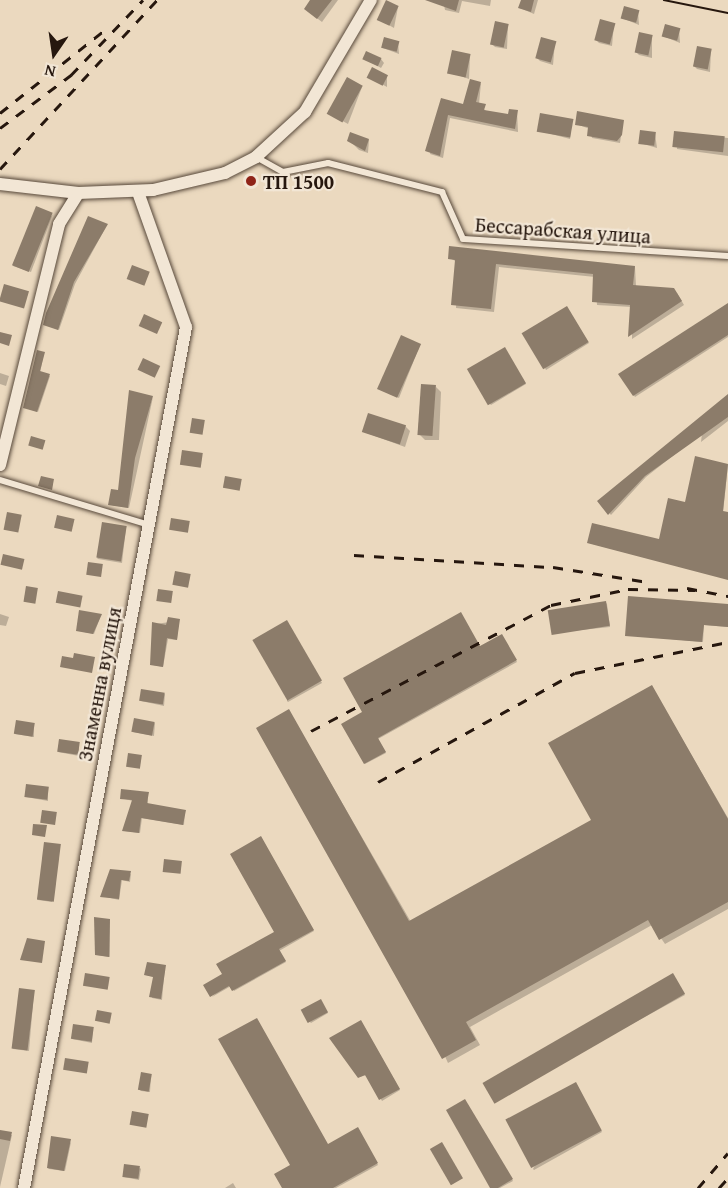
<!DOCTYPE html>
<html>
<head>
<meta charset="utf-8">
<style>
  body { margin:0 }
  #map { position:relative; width:728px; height:1188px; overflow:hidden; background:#ebd9bf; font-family:"Gentium Book Plus",serif }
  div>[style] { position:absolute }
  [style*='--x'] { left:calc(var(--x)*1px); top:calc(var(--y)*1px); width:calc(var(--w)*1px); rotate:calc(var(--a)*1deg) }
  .shadow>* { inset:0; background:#0003 }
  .building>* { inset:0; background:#8c7c6a; transform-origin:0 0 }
  .roads { filter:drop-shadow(0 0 2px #57483a) drop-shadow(0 0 2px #57483a) }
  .lane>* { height:6px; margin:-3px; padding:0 3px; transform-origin:3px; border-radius:3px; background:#f2e6d5 }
  .street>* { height:12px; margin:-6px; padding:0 6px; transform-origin:6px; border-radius:6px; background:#f2e6d5 }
  .tram>* { height:1.5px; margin:-0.75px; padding:0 0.75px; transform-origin:0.75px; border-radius:0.75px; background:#26170e }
  .rail>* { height:3px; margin-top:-1.5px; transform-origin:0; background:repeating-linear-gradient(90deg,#26170e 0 10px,transparent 0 20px) }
  .dots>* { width:16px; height:16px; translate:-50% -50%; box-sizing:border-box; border:3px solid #f2e6d5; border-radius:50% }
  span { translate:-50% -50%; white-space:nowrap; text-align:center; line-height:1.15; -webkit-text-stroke:4.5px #f2e6d5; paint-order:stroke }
  .poi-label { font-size:20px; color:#26170e; font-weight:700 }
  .left { translate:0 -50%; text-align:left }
  .street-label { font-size:20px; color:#26170e }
  .north { position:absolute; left:24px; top:24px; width:60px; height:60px; -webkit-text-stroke:4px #f2e6d5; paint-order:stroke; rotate:193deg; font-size:16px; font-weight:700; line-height:24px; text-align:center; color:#26170e }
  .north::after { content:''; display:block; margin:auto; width:21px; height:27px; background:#26170e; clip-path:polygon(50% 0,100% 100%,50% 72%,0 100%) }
</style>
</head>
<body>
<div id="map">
  <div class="shadow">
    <i style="clip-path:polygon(312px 0,338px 0,322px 22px,310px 13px)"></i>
    <i style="clip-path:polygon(443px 0,491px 0,490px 6px,462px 1px,459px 13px,445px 10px)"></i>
    <i style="clip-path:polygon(522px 0,538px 0,534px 14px,520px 8px)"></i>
    <i style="clip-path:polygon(398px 7px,394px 28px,380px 20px)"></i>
    <i style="clip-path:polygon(638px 11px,639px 25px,622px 18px)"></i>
    <i style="clip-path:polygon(614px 24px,612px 46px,599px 43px,596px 40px)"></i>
    <i style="clip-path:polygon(508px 25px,507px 49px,495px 47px,492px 44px)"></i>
    <i style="clip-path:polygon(679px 29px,680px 43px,663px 36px)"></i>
    <i style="clip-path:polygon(652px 36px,652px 58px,639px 55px,636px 52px)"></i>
    <i style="clip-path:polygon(398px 42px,399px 54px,383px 48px)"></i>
    <i style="clip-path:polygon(555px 42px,553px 65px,540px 61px,537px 58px)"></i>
    <i style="clip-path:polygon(711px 51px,710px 72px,697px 69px,694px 66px)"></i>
    <i style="clip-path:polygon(470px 55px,469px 79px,449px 72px)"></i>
    <i style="clip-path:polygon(365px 59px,381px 59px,384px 63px,381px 68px)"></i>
    <i style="clip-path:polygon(387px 76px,387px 87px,369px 77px)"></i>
    <i style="clip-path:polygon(481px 83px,479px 104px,487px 112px,509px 116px,517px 111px,518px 132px,450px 118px,443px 158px,430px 154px,442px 100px,464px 106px)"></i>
    <i style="clip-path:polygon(362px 87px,348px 124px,330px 114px)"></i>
    <i style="clip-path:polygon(572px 121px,570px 139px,540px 131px)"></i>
    <i style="clip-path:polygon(623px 122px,620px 143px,592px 138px,590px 129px,576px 124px)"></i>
    <i style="clip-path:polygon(676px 132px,728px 138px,728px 156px,677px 149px)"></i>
    <i style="clip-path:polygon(655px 133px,657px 148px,640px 143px)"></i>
    <i style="clip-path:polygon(349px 140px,369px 140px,368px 153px,359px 150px)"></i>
    <i style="clip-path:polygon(53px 214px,31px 272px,13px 266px)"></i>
    <i style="clip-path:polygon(107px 225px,75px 284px,59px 330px,46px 325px)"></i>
    <i style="clip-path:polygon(450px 258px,635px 267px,636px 286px,677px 293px,684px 305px,632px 339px,632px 307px,597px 305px,595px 277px,499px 267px,494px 312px,456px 308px,457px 262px)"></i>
    <i style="clip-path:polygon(728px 304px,728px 337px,635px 397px,620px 374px)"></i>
    <i style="clip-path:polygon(568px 309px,589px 343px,546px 370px,545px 368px)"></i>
    <i style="clip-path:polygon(420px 345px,399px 398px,381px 390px)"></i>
    <i style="clip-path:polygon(505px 350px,526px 384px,491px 405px,490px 404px)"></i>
    <i style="clip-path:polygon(44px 353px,40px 373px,50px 376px,38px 412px,26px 408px)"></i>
    <i style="clip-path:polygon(0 373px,9px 376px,6px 386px,0 384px)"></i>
    <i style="clip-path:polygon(436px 387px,441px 392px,439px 440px,425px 440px,420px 435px)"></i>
    <i style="clip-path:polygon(728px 396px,728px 421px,701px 442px,702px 433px,646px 477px,611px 515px,599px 501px)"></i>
    <i style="clip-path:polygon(153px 397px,129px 508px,111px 505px,119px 492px)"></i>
    <i style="clip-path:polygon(405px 426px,410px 431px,405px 447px,364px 432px)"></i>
    <i style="clip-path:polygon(696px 458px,728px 465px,723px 513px,728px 514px,728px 579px,589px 543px,660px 541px,686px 504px)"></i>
    <i style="clip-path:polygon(126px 528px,122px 563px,98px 559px,97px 558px)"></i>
    <i style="clip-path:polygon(607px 604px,610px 627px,553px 633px,606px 603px)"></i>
    <i style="clip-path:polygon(728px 606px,728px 627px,704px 625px,703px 642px,627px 635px)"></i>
    <i style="clip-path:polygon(0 614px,9px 617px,6px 626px,0 625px)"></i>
    <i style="clip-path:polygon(101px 615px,94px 634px,79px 631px)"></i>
    <i style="clip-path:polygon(179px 621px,177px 640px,168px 639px,163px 667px,153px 665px,154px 624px)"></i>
    <i style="clip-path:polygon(288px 623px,322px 683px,288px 702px,287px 701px)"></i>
    <i style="clip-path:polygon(503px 637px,517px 662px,378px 739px,386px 753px,365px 764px,343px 725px)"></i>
    <i style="clip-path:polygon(652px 687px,728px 818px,728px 909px,665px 944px,652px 925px,470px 1027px,480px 1045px,448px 1063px,289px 711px,411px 922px,593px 820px)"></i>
    <i style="clip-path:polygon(165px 694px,164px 706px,141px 701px)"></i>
    <i style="clip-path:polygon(155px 723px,154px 736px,133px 732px)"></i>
    <i style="clip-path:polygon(34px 724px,34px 737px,15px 734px)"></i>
    <i style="clip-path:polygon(79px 744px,79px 756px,58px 752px)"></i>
    <i style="clip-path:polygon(48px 789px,48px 801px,26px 797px)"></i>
    <i style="clip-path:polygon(148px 794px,148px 805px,185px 811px,184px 825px,142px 818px,140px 833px,125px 831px,133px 801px,121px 798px)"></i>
    <i style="clip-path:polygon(262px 839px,314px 931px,279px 951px,286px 962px,234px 991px,231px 986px,212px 997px,276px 932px)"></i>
    <i style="clip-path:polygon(60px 846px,52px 902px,38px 900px,37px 899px)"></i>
    <i style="clip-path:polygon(131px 874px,130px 882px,122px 880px,119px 900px,102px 896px,103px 888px)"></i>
    <i style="clip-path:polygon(96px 919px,110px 922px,110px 957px,97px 955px)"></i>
    <i style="clip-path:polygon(165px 966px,162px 1000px,152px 998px,154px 977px,146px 975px)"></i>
    <i style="clip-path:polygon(674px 976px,685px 995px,493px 1100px)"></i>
    <i style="clip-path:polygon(34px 992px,29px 1051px,13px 1049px,12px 1047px)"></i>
    <i style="clip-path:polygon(321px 1002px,328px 1013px,311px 1023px,310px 1022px)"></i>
    <i style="clip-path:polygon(362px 1023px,400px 1090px,382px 1101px,367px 1075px,359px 1077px)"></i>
    <i style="clip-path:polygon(93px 1029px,92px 1043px,72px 1039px)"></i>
    <i style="clip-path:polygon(151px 1075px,150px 1092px,141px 1091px,140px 1090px)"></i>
    <i style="clip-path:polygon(577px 1085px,602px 1132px,534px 1170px,533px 1169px)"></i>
    <i style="clip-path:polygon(466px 1102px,513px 1181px,500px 1188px,491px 1188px)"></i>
    <i style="clip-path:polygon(358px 1130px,378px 1165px,336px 1188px,284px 1188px,292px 1166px)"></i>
    <i style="clip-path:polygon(0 1135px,12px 1135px,0 1187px)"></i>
    <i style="clip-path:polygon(71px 1142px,65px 1171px,49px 1169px,48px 1168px)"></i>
    <i style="clip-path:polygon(141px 1169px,139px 1180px,124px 1177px,140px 1168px)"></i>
    <i style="clip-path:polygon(233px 1183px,236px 1188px,225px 1188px)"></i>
  </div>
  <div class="building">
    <i style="clip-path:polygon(310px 0,332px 0,317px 19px,304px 9px)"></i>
    <i style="left:386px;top:0;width:14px;height:22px;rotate:25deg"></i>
    <i style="clip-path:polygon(425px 0,459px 0,456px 11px)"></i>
    <i style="clip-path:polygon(521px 0,534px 0,531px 12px,518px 8px)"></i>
    <i style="left:624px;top:6px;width:16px;height:13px;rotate:15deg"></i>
    <i style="left:600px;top:19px;width:16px;height:22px;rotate:15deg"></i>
    <i style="left:495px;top:21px;width:14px;height:24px;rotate:12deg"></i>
    <i style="left:665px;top:24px;width:16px;height:13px;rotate:15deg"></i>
    <i style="left:639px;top:32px;width:14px;height:21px;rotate:12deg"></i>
    <i style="left:384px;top:37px;width:16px;height:11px;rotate:15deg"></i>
    <i style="left:541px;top:37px;width:16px;height:22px;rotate:15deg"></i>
    <i style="left:697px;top:46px;width:15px;height:21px;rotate:11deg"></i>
    <i style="left:452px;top:50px;width:19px;height:24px;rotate:12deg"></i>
    <i style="left:366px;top:51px;width:17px;height:9px;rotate:24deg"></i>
    <i style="left:372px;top:67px;width:18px;height:12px;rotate:27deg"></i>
    <i style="left:347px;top:77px;width:18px;height:42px;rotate:29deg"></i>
    <i style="clip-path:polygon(470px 79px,481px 82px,476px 102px,486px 104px,484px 110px,508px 114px,509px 109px,518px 110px,515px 129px,448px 115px,440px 156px,425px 151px,441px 98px,463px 104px)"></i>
    <i style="clip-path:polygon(577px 111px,624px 120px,622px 135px,617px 141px,587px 136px,588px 127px,575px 125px)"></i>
    <i style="left:540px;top:113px;width:34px;height:19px;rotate:10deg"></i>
    <i style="left:640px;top:130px;width:16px;height:14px;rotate:7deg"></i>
    <i style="left:674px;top:131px;width:51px;height:16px;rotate:6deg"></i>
    <i style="clip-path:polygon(350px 132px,369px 139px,365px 151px,347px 141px)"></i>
    <i style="left:36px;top:206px;width:18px;height:64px;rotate:22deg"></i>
    <i style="clip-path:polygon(88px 216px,108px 224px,74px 282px,58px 330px,43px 325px,46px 313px)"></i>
    <i style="clip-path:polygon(449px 246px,635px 266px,633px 285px,674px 288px,682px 301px,628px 337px,630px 305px,592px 302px,593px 274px,496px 264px,491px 309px,451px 305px,455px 260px,448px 259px)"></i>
    <i style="left:132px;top:265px;width:19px;height:15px;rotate:21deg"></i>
    <i style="left:4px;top:284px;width:26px;height:18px;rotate:16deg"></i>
    <i style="clip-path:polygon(728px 303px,728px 335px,633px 396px,618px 374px)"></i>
    <i style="left:567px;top:306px;width:42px;height:53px;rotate:59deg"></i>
    <i style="left:144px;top:314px;width:20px;height:13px;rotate:24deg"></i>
    <i style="clip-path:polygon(0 332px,12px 335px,9px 346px,0 343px)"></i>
    <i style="left:401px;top:335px;width:22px;height:59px;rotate:24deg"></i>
    <i style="left:505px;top:347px;width:42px;height:44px;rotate:60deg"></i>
    <i style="clip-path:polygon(37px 350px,45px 352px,40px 371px,50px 374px,37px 412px,23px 408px)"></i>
    <i style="left:143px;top:358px;width:19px;height:13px;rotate:25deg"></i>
    <i style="left:421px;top:384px;width:15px;height:51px;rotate:4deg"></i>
    <i style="clip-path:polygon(129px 390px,153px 396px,135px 458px,128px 508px,108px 505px,111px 489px,118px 490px)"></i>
    <i style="clip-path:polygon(728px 394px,728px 417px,645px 476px,608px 515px,597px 501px)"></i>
    <i style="left:368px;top:413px;width:40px;height:20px;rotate:18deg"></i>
    <i style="left:192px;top:418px;width:13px;height:15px;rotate:9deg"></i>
    <i style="left:31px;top:436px;width:15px;height:10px;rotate:16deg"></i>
    <i style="left:182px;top:450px;width:21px;height:15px;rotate:8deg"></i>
    <i style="clip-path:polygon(695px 456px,728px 464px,723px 511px,728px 512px,728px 580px,587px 543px,592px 523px,659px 539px,668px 498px,685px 502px)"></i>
    <i style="clip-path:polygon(41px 476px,54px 479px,52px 490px,38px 486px)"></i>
    <i style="left:225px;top:476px;width:17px;height:12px;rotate:10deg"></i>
    <i style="left:7px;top:512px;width:15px;height:18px;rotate:11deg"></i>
    <i style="left:57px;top:515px;width:18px;height:13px;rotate:13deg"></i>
    <i style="left:171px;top:518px;width:19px;height:12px;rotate:9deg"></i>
    <i style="left:102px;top:522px;width:25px;height:36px;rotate:9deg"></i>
    <i style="left:3px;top:554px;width:22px;height:11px;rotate:13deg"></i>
    <i style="left:88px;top:562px;width:15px;height:13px;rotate:8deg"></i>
    <i style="left:175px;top:571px;width:16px;height:14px;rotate:11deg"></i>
    <i style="left:26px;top:586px;width:12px;height:16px;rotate:9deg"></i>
    <i style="left:158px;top:589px;width:15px;height:12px;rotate:8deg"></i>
    <i style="left:58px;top:591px;width:25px;height:12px;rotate:11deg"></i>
    <i style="clip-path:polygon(628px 596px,728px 604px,728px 627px,704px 625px,702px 642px,625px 636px)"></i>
    <i style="left:606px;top:601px;width:25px;height:59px;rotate:81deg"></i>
    <i style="clip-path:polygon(79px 610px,102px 614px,93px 634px,76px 631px)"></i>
    <i style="clip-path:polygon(461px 612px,480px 646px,502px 634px,517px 660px,378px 738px,386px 752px,364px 764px,341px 724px,362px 712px,343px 678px)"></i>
    <i style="clip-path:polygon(168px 617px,180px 619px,177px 640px,167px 638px,163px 667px,150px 665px,152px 622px,166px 625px)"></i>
    <i style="left:287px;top:620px;width:70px;height:40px;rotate:60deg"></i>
    <i style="clip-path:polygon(74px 653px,95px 657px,92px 673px,60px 667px,62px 656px,73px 658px)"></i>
    <i style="clip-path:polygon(652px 685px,728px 819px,728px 902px,659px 940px,648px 920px,466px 1022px,476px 1040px,442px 1059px,256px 728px,289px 709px,409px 921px,591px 820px,548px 743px)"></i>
    <i style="left:141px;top:689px;width:24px;height:12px;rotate:9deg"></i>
    <i style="left:134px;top:718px;width:21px;height:14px;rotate:11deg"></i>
    <i style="left:16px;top:720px;width:19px;height:14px;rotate:9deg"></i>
    <i style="left:59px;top:739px;width:21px;height:13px;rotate:8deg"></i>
    <i style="left:128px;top:753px;width:14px;height:14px;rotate:8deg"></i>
    <i style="left:26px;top:784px;width:23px;height:13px;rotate:7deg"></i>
    <i style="clip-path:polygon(121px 789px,149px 792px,147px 803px,186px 810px,183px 825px,141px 818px,139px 833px,122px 831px,132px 800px,120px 799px)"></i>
    <i style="left:42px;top:810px;width:15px;height:13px;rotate:8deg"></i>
    <i style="clip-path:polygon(33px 824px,47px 825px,45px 837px,32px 835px)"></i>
    <i style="clip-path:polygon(261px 836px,314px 930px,279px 949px,286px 961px,232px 991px,229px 986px,210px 997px,203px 985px,222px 974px,216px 964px,274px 932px,230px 854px)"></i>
    <i style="left:44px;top:842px;width:17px;height:58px;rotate:7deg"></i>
    <i style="left:164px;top:859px;width:18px;height:13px;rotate:6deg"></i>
    <i style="clip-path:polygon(110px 869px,131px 871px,129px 881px,121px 880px,119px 899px,100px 897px)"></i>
    <i style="clip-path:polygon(94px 917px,110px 919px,109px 957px,95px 955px)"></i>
    <i style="clip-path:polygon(27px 938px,45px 941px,42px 963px,20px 960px)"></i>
    <i style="clip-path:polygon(147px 962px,166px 965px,161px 999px,149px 997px,153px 977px,144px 975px)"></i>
    <i style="left:85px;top:973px;width:25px;height:13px;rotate:9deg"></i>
    <i style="left:673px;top:973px;width:24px;height:220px;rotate:60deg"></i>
    <i style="left:19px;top:988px;width:16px;height:61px;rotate:7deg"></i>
    <i style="left:321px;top:999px;width:15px;height:23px;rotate:62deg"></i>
    <i style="left:97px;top:1010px;width:15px;height:11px;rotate:11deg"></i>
    <i style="clip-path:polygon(257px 1018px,328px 1144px,358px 1127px,378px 1163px,333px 1188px,282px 1188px,274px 1174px,290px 1165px,218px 1039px)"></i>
    <i style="clip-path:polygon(361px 1020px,400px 1089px,379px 1100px,365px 1075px,358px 1078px,329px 1038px)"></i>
    <i style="left:73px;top:1024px;width:21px;height:15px;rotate:8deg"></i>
    <i style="left:65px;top:1058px;width:24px;height:12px;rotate:9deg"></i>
    <i style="left:141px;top:1072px;width:11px;height:18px;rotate:10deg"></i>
    <i style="left:576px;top:1082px;width:55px;height:80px;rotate:62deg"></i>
    <i style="clip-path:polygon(465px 1099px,513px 1179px,498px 1188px,490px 1188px,446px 1110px)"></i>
    <i style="left:132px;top:1111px;width:17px;height:14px;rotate:10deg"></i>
    <i style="clip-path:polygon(0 1130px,12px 1132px,10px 1141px,0 1139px)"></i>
    <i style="clip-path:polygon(51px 1136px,71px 1139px,64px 1171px,47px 1168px)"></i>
    <i style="left:442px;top:1142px;width:42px;height:14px;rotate:60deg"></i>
    <i style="left:124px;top:1164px;width:16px;height:13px;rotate:7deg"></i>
  </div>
  <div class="roads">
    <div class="lane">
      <i style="--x:256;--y:157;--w:31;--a:29"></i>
      <i style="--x:283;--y:172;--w:46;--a:-11.3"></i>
      <i style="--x:328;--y:163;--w:118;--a:14.3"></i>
      <i style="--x:442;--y:192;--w:51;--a:65.9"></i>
      <i style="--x:463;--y:239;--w:266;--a:3.7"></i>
      <i style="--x:0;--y:480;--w:156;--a:16.8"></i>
    </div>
    <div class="street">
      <i style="--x:0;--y:184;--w:79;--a:6.6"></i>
      <i style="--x:0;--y:465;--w:248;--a:-76.2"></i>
      <i style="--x:59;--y:224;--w:36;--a:-58"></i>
      <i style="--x:78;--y:193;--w:75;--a:-2.3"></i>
      <i style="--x:153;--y:190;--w:74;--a:-13.3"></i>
      <i style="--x:225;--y:173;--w:35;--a:-27"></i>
      <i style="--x:256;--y:157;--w:67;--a:-42.6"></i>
      <i style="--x:305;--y:112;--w:130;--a:-59.5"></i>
      <i style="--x:24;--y:1188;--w:876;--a:-79.34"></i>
      <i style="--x:186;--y:327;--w:143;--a:-109.6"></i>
    </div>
  </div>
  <div class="tram">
    <i style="--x:664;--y:0;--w:65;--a:11.5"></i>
  </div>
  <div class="rail">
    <i style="--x:0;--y:113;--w:135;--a:-38.4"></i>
    <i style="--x:0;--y:128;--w:89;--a:-36.7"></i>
    <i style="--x:71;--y:75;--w:104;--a:-46.2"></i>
    <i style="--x:0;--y:169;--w:231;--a:-47.1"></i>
    <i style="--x:354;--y:555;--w:199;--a:3.5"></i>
    <i style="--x:553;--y:567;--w:96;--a:9"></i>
    <i style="--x:687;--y:588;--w:42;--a:11"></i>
    <i style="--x:311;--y:731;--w:271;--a:-27.7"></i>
    <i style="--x:551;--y:605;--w:79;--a:-11.7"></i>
    <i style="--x:628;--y:589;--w:67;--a:0.9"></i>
    <i style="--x:378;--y:782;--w:225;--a:-29"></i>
    <i style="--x:575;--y:673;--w:156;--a:-11.5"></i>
    <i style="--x:698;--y:1188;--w:46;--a:-49.4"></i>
    <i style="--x:719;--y:1188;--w:13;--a:-48"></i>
  </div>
  <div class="dots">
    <i style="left:251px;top:181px;background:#8f2418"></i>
  </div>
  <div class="poi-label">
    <span class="left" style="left:263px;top:181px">ТП 1500</span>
  </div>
  <div class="street-label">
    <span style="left:563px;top:230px;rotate:4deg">Бессарабская улица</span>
    <span style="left:99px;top:684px;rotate:-79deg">Знаменна вулиця</span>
  </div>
  <div class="north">N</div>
</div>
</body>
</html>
